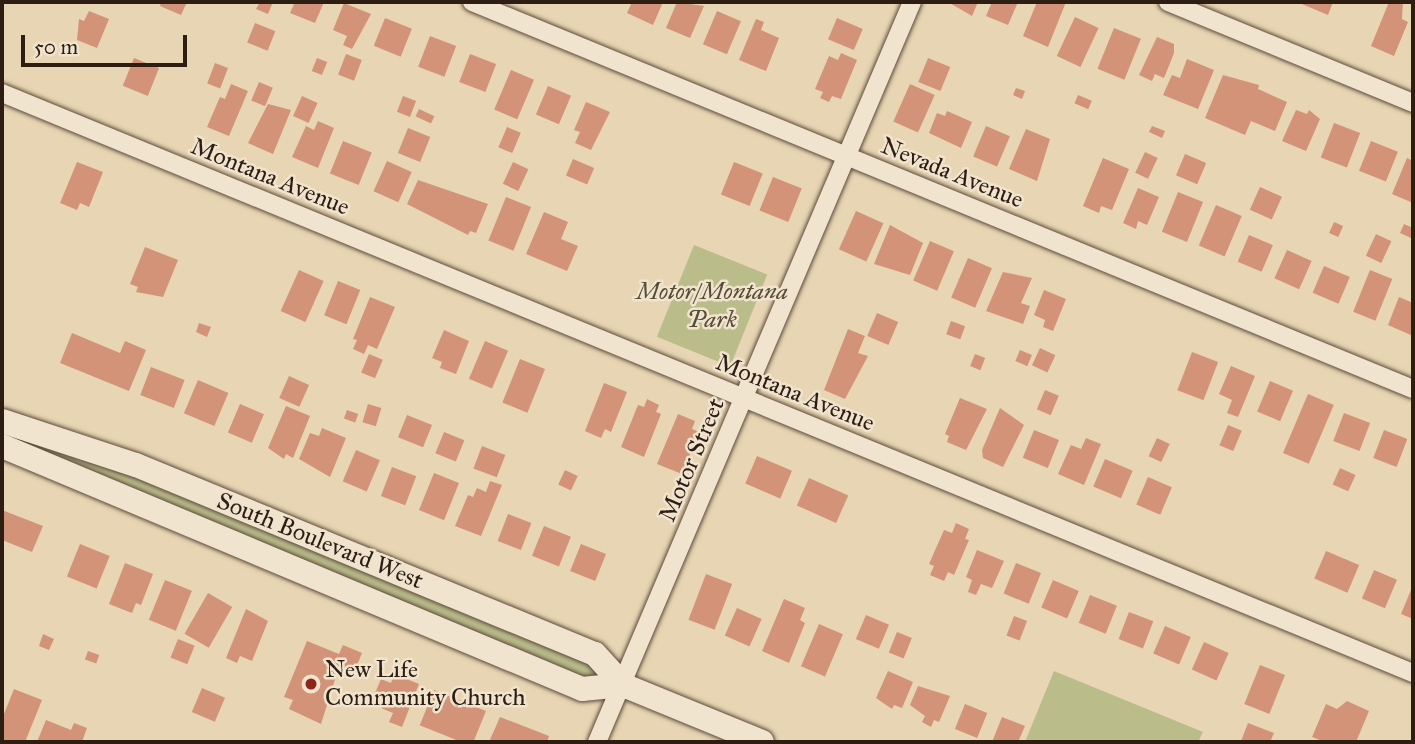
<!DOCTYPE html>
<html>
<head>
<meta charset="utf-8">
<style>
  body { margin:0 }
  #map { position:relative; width:1415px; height:744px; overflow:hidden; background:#e8d5b3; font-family:"IM FELL Great Primer",serif }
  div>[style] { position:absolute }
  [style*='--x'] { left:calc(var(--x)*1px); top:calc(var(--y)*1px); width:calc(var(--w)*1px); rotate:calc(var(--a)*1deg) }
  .green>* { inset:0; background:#babc8a; transform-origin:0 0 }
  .building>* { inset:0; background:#d29378; transform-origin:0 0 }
  .roads { filter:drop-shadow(0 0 2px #5c4b3b) drop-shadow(0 0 2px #5c4b3b) }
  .street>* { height:18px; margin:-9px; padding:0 9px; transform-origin:9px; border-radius:9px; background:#f0e4ce }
  .secondary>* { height:24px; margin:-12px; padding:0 12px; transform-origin:12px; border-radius:12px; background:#f0e4ce }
  .dots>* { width:19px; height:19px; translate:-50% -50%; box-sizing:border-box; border:4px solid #f0e4ce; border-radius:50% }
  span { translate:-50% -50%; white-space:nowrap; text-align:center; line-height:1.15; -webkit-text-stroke:5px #f0e4ce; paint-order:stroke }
  .street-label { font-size:24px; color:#2d1d13 }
  .park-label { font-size:24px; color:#574d37; font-style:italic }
  .poi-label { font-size:24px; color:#2d1d13 }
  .left { translate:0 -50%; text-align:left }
  .frame { position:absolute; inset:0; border:4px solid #2d1d13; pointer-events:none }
  .scale { position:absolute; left:21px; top:35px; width:166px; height:32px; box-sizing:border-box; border:4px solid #2d1d13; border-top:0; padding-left:9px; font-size:21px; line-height:24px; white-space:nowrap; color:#2d1d13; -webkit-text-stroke:5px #f0e4ce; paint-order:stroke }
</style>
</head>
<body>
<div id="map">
  <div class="green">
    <i style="left:694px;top:245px;width:79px;height:99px;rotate:22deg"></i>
    <i style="clip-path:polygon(18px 441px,126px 472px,586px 659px,597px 674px,591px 680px)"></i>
    <i style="clip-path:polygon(1054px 671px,1203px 732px,1198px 742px,1025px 742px)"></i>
  </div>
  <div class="building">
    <i style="clip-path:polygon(161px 2px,187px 2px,181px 15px,160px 6px)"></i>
    <i style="clip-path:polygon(260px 2px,273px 2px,268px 14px,256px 9px)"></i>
    <i style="clip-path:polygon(295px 2px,324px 2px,315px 23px,290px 13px)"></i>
    <i style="clip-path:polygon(632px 2px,663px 2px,653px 25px,627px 13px)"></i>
    <i style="clip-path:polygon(677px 2px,704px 6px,690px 38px,666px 28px)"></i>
    <i style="clip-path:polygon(948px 2px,978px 2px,972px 16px)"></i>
    <i style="clip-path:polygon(992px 2px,1018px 2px,1008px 25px,986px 16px)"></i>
    <i style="clip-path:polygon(1037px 2px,1066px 2px,1048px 47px,1023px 36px)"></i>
    <i style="clip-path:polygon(1297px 2px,1333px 2px,1328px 15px)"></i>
    <i style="clip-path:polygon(1389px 2px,1403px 2px,1402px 19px,1408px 22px,1394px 56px,1371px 46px)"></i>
    <i style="clip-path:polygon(344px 3px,371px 14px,352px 49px,343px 45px,347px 36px,333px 30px)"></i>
    <i style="clip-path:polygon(89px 11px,109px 19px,97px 48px,77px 40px,79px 19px,84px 21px)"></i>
    <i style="left:717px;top:11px;width:26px;height:36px;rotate:23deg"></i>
    <i style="left:1075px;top:17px;width:26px;height:43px;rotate:25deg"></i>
    <i style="left:385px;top:18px;width:29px;height:30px;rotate:22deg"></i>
    <i style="left:837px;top:18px;width:28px;height:23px;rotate:23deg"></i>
    <i style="clip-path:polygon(756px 19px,764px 22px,761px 30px,779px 38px,766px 71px,739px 60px)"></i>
    <i style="left:255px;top:23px;width:22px;height:21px;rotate:22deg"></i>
    <i style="left:1114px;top:28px;width:29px;height:44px;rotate:22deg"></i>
    <i style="left:430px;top:36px;width:28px;height:33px;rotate:21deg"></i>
    <i style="clip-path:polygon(1157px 37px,1174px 44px,1174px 53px,1164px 78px,1155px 74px,1152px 81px,1139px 75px)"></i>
    <i style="clip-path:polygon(841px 53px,857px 60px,841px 99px,832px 96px,829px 102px,820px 98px,823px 92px,815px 89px,829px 56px,838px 60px)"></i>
    <i style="left:346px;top:54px;width:17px;height:22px;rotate:21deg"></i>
    <i style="left:470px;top:54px;width:28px;height:30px;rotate:21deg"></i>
    <i style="left:134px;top:58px;width:27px;height:30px;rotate:22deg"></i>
    <i style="left:317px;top:58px;width:11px;height:14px;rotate:22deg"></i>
    <i style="left:928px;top:58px;width:24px;height:26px;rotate:22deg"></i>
    <i style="clip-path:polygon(1187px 59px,1214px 70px,1198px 109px,1163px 95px,1172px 75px,1180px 78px)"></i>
    <i style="left:215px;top:63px;width:14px;height:22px;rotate:21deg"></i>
    <i style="left:511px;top:70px;width:25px;height:43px;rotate:23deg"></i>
    <i style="clip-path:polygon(1223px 75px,1259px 85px,1258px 89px,1287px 102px,1275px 131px,1251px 121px,1245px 135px,1205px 118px)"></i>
    <i style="left:259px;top:82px;width:15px;height:20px;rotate:23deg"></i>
    <i style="clip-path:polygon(231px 84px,248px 91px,229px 136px,207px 127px,220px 97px,225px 99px)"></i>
    <i style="left:910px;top:84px;width:27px;height:41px;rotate:24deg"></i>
    <i style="left:548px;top:86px;width:25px;height:31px;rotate:23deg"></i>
    <i style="clip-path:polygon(1016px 88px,1025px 91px,1022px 99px,1013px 95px)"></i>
    <i style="left:1078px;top:95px;width:15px;height:9px;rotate:23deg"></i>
    <i style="left:302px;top:96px;width:17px;height:22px;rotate:24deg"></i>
    <i style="left:403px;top:96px;width:14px;height:17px;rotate:21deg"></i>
    <i style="clip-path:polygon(586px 102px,610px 112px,591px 150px,575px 143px,580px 132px,574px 130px)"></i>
    <i style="clip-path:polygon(268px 104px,291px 110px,273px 154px,248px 143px)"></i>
    <i style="left:419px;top:109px;width:17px;height:8px;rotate:25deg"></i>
    <i style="clip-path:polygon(1296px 110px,1307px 114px,1309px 110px,1320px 119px,1306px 151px,1282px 141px)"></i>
    <i style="clip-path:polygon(947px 111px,972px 122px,961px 148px,929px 133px,937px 113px,945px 116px)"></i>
    <i style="clip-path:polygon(318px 121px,334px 128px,318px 168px,292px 157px,306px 126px,314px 130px)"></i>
    <i style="left:1334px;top:123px;width:28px;height:37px;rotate:21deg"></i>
    <i style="left:986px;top:126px;width:26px;height:33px;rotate:23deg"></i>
    <i style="clip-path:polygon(1152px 126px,1165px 131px,1162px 138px,1149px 132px)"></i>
    <i style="left:507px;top:127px;width:15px;height:22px;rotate:23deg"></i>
    <i style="left:408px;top:128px;width:24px;height:27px;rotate:22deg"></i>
    <i style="clip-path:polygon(1026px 129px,1050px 139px,1037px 181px,1009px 169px)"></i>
    <i style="left:343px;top:141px;width:31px;height:35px;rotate:22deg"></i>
    <i style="left:1371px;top:141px;width:29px;height:32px;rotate:22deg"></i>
    <i style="left:1145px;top:152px;width:14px;height:23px;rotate:25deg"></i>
    <i style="left:1185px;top:154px;width:23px;height:23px;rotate:23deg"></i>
    <i style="clip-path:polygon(1103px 158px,1129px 169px,1112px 210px,1101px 206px,1099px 213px,1083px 206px)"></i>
    <i style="clip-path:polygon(1407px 158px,1413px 161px,1413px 203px,1392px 194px)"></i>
    <i style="left:573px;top:159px;width:23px;height:18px;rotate:23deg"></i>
    <i style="left:387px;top:161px;width:27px;height:33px;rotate:24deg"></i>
    <i style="clip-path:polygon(77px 162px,103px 172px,89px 207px,80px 203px,77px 210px,60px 203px)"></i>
    <i style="left:513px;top:162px;width:17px;height:24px;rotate:25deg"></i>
    <i style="left:734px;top:162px;width:31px;height:35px;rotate:22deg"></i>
    <i style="left:773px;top:177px;width:31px;height:36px;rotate:22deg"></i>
    <i style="clip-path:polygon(418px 180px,488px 204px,476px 233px,470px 231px,468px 235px,407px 204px)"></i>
    <i style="left:1260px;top:187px;width:24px;height:25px;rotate:24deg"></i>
    <i style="clip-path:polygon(1138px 188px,1159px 197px,1147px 225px,1138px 221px,1136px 229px,1123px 223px)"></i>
    <i style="left:1178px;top:192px;width:27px;height:43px;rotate:22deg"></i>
    <i style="left:506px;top:197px;width:27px;height:47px;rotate:22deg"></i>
    <i style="left:1216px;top:205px;width:28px;height:44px;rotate:23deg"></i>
    <i style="left:856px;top:211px;width:30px;height:42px;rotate:24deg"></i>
    <i style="clip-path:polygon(544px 212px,568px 222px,561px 239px,578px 246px,567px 271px,526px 254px)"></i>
    <i style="left:1334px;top:222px;width:10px;height:12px;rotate:24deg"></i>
    <i style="clip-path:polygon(1404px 224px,1413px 228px,1411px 238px,1400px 233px)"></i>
    <i style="clip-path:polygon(890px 225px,923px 243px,910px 275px,874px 264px)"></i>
    <i style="left:1376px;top:234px;width:17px;height:24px;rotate:25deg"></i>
    <i style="left:1249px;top:235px;width:26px;height:29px;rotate:23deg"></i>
    <i style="left:930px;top:241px;width:26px;height:43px;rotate:23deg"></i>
    <i style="clip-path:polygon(145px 247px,178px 260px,163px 297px,136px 292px,138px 287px,130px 284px)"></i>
    <i style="left:1287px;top:250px;width:27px;height:31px;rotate:24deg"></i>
    <i style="left:968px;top:258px;width:26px;height:43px;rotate:23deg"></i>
    <i style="left:1324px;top:266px;width:28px;height:29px;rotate:23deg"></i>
    <i style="left:299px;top:270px;width:27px;height:45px;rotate:24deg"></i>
    <i style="left:1370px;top:270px;width:24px;height:45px;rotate:22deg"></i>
    <i style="clip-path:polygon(1003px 272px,1032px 278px,1021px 303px,1030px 306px,1023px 324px,986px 311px)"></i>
    <i style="left:338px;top:281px;width:24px;height:37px;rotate:22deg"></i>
    <i style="clip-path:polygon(1044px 290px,1066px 299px,1053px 331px,1043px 327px,1045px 320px,1034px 315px)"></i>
    <i style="clip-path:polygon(370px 297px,395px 307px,377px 349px,368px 345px,364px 354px,353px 349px,357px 340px,353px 339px)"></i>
    <i style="clip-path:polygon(1399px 297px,1413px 303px,1413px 336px,1388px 325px)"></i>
    <i style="left:877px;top:313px;width:23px;height:25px;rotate:23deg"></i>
    <i style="left:951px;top:321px;width:15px;height:14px;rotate:20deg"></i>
    <i style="clip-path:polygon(199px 323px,211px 327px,207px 337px,196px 332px)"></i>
    <i style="clip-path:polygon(848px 329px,865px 336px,858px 353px,868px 356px,845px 399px,824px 390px)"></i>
    <i style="clip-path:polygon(444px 330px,469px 341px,456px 374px,440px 368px,442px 362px,432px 358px)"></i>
    <i style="clip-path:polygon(72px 333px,120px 353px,125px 341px,146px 350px,129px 391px,60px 363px)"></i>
    <i style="left:485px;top:341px;width:25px;height:41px;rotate:23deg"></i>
    <i style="left:1040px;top:348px;width:17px;height:19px;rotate:25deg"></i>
    <i style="left:1020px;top:350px;width:13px;height:12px;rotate:23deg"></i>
    <i style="left:1192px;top:352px;width:28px;height:41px;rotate:21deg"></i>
    <i style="left:369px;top:354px;width:15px;height:20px;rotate:23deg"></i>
    <i style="left:975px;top:354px;width:11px;height:13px;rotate:22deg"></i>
    <i style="left:520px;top:359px;width:27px;height:47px;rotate:22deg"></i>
    <i style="clip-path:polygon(1231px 366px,1255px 376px,1238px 417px,1227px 413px,1232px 400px,1219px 394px)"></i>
    <i style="left:151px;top:367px;width:36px;height:30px;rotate:21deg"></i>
    <i style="left:289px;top:376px;width:22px;height:24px;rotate:24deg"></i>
    <i style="left:198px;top:380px;width:33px;height:36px;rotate:23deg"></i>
    <i style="left:1270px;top:381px;width:25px;height:33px;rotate:23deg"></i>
    <i style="clip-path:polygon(604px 383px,627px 392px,611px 432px,605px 429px,601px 438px,585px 431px)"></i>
    <i style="left:1045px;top:390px;width:15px;height:21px;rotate:23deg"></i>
    <i style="left:1308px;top:394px;width:28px;height:64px;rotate:23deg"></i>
    <i style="clip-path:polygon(960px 398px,987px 409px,966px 450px,947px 442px,949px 436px,945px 434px)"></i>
    <i style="clip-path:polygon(647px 399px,659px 405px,656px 412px,661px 414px,644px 457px,621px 447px,638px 405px,644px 407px)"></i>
    <i style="left:240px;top:404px;width:26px;height:31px;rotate:23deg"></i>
    <i style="left:368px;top:404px;width:14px;height:19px;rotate:17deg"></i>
    <i style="clip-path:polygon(286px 406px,310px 416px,293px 458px,286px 454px,284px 459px,268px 448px)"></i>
    <i style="clip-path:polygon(1000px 408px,1024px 425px,1003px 467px,983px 458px,982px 450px)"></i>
    <i style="left:347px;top:410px;width:12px;height:9px;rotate:20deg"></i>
    <i style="left:1344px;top:413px;width:28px;height:30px;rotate:21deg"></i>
    <i style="clip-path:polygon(678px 414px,695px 421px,692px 429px,699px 432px,682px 474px,657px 464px)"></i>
    <i style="left:407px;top:415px;width:27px;height:24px;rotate:22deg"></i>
    <i style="left:1228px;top:425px;width:15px;height:22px;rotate:23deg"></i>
    <i style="clip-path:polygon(322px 428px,346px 438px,330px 477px,299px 459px,310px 433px,319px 436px)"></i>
    <i style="left:1034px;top:430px;width:27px;height:30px;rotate:22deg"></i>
    <i style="left:1384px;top:430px;width:25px;height:30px;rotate:21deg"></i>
    <i style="left:444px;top:432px;width:22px;height:23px;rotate:22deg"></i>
    <i style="clip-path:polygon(1086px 438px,1101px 444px,1084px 485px,1058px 474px,1071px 445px,1081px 449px)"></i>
    <i style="left:1157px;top:438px;width:14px;height:20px;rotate:25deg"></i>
    <i style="left:482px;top:446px;width:25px;height:24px;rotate:21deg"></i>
    <i style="left:356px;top:450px;width:26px;height:34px;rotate:23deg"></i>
    <i style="left:757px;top:456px;width:38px;height:30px;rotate:23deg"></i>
    <i style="left:1105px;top:459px;width:30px;height:30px;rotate:23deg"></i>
    <i style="left:392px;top:467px;width:26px;height:31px;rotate:21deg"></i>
    <i style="left:1340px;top:468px;width:17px;height:18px;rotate:24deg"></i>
    <i style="left:565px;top:470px;width:14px;height:16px;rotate:25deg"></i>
    <i style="left:434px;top:473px;width:27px;height:40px;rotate:22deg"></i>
    <i style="left:1148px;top:477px;width:26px;height:30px;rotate:23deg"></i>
    <i style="left:809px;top:478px;width:43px;height:30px;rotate:24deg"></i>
    <i style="clip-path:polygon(490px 481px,502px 485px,481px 536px,455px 526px,468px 495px,473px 497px,477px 488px,486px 492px)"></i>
    <i style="clip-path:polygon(2px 510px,43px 526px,32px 552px,2px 540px)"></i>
    <i style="left:508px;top:514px;width:25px;height:29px;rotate:21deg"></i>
    <i style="clip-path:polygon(956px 523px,969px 529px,965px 539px,969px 540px,954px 575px,948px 572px,944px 581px,930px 575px,934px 566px,929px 564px,944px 530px,952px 533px)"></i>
    <i style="left:544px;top:526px;width:29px;height:32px;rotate:22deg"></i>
    <i style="left:80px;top:544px;width:32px;height:35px;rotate:22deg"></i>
    <i style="left:581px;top:544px;width:27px;height:29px;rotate:22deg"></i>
    <i style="clip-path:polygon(977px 550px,1004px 561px,992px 588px,981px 584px,976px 595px,968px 592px,972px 580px,966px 577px)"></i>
    <i style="left:1326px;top:551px;width:36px;height:30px;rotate:23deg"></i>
    <i style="clip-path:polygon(125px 563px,153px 574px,141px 605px,136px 603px,132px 613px,109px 604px)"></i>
    <i style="left:1016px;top:563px;width:27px;height:33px;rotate:22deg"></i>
    <i style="left:1374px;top:570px;width:25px;height:31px;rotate:23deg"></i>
    <i style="left:706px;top:574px;width:28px;height:49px;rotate:21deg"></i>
    <i style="left:165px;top:580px;width:29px;height:43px;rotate:22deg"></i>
    <i style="left:1053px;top:580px;width:28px;height:30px;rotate:23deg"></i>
    <i style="clip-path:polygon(1413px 585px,1413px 619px,1401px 614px)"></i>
    <i style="left:208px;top:593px;width:28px;height:47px;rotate:30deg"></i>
    <i style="left:1090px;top:595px;width:29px;height:30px;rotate:22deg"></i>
    <i style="clip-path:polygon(784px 599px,805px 608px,800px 620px,805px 623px,789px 663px,762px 651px)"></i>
    <i style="left:737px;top:608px;width:27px;height:30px;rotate:24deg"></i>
    <i style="clip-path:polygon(246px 609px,268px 621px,252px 661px,240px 656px,237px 663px,226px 658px)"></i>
    <i style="left:1129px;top:612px;width:26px;height:29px;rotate:21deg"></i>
    <i style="left:866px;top:615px;width:25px;height:26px;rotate:23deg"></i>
    <i style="left:1014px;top:616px;width:14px;height:21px;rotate:21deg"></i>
    <i style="left:819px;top:624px;width:26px;height:46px;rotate:23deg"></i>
    <i style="left:1165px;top:626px;width:28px;height:30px;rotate:23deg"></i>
    <i style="left:897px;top:632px;width:16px;height:22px;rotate:22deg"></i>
    <i style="clip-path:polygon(43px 634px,54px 639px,49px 650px,39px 646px)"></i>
    <i style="left:178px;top:639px;width:18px;height:20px;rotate:22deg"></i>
    <i style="clip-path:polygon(307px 641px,339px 654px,343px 645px,362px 653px,353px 675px,338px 670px,321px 724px,289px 709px,293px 700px,284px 697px)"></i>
    <i style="left:1204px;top:642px;width:27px;height:30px;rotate:24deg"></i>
    <i style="left:88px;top:651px;width:12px;height:9px;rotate:20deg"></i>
    <i style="left:1260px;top:665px;width:27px;height:42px;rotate:22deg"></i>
    <i style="clip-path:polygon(888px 671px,913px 682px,902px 708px,894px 705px,892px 709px,876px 698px)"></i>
    <i style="clip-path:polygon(394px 674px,419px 684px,402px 727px,389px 722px,393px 713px,381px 708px,383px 702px,373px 698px,381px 679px,391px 683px)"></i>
    <i style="clip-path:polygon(918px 686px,950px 696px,939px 722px,934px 720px,931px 727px,922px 722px,925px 716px,910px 705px)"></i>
    <i style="left:202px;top:688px;width:25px;height:26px;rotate:23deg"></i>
    <i style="clip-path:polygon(14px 689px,42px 700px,25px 742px,2px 742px,2px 719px)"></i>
    <i style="left:434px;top:690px;width:56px;height:38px;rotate:22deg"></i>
    <i style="clip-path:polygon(1347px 701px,1369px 711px,1356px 742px,1325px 742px,1312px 737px,1326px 704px,1337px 709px)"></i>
    <i style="left:965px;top:704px;width:24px;height:27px;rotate:22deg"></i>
    <i style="clip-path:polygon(500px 717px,549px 736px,547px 742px,489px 742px)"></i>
    <i style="clip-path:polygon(1002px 717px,1025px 726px,1018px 742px,992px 742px)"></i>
    <i style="clip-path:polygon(46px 720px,71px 730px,74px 723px,87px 728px,82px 742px,37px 742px)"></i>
    <i style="clip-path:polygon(1248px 723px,1274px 733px,1270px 742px,1241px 741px)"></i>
  </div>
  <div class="roads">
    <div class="street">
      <i style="--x:472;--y:2;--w:1017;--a:22.36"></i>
      <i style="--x:1168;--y:2;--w:265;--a:22.4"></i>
      <i style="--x:2;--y:93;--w:1526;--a:22.35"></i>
      <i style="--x:597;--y:742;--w:804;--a:-66.94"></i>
    </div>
    <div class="secondary">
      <i style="--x:2;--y:421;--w:141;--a:18.2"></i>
      <i style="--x:136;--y:465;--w:496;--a:22.4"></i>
      <i style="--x:595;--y:654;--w:42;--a:47.9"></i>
      <i style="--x:2;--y:446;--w:629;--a:22.73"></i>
      <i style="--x:582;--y:689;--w:41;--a:-5.6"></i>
      <i style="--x:623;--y:685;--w:150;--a:22.3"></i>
    </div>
  </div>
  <div class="dots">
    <i style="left:311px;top:684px;background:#8f2418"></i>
  </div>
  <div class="street-label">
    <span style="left:952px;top:173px;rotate:22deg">Nevada Avenue</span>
    <span style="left:270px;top:177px;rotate:22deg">Montana Avenue</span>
    <span style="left:795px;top:393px;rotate:22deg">Montana Avenue</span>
    <span style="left:692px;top:460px;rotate:-67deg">Motor Street</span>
    <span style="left:320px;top:541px;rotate:22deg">South Boulevard West</span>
  </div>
  <div class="park-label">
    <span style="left:712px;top:306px">Motor/Montana<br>Park</span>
  </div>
  <div class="poi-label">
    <span class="left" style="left:325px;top:684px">New Life<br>Community Church</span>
  </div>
  <div class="frame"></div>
  <div class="scale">50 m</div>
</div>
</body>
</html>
